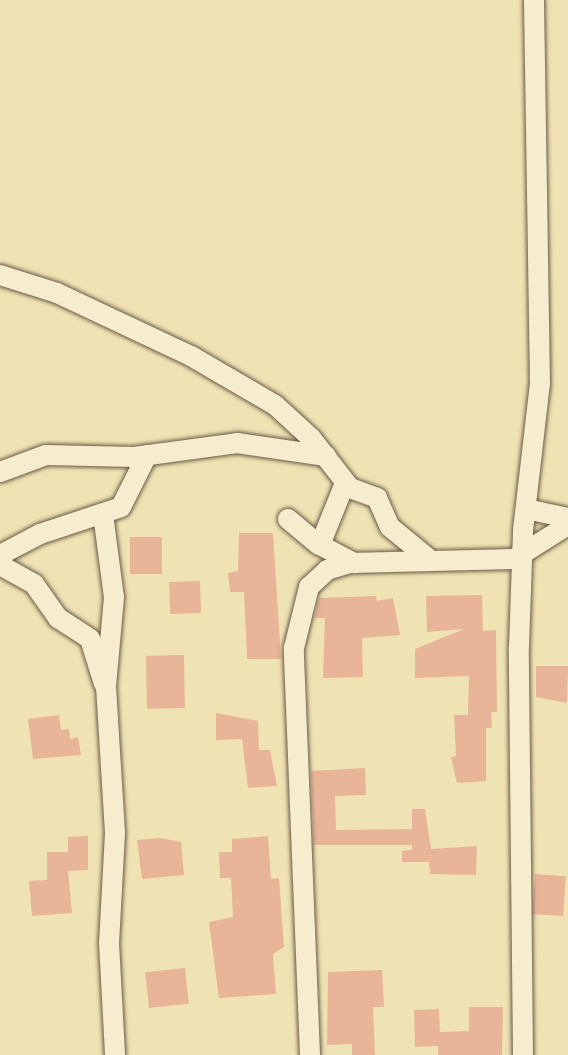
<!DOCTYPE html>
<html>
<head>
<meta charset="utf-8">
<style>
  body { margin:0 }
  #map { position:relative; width:568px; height:1055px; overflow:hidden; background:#f0e3b3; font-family:"Gentium Book Plus",serif }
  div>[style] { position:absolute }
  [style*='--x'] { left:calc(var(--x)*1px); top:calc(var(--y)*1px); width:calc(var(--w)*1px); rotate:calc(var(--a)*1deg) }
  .building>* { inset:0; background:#e9b599; transform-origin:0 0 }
  .roads { filter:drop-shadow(0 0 2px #695a47) drop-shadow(0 0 2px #695a47) }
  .street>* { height:20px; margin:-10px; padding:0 10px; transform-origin:10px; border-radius:10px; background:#f5edce }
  span { translate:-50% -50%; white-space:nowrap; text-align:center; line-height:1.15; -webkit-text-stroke:4.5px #f5edce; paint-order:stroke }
</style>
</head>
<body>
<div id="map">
  <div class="building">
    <i style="clip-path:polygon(239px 533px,273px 533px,281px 659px,247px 659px,244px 592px,230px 592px,228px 573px,238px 571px)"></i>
    <i style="left:162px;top:537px;width:37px;height:32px;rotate:90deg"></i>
    <i style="left:200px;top:581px;width:32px;height:31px;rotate:88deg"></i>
    <i style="clip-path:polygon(482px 595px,483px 631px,496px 630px,497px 712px,491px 712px,492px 728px,486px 728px,486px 781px,457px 783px,451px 757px,456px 756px,454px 715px,468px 715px,469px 676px,415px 678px,415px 649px,464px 629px,427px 632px,426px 596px)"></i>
    <i style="clip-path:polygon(376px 596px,377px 601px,393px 598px,400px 635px,362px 638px,363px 677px,323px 678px,325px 618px,315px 618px,319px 598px)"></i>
    <i style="left:184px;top:655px;width:53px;height:38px;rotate:89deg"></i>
    <i style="clip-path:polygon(536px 666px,568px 666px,567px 703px,536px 697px)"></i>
    <i style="clip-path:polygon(216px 713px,258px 721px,259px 750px,270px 750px,277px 786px,248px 788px,242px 739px,216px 740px)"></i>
    <i style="clip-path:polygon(59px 715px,61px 730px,69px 729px,70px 739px,78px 737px,81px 755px,33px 759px,28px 719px)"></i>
    <i style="clip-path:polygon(365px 768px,366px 795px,335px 796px,336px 830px,412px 829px,412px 809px,425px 809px,431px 849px,477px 846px,476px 875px,430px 874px,429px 862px,402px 862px,402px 851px,412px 850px,412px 845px,314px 845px,311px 771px)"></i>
    <i style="clip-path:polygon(88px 836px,88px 870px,68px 871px,72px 913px,32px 916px,29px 881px,47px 880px,47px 852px,68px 852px,68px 837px)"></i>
    <i style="clip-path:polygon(268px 836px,271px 879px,279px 878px,284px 947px,273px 954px,276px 994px,219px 998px,209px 922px,233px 917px,231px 878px,220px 878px,219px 852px,232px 852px,232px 839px)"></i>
    <i style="clip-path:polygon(160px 838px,181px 842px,184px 875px,142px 879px,137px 840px)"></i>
    <i style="left:535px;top:874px;width:31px;height:40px;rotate:4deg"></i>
    <i style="left:185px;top:968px;width:36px;height:40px;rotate:84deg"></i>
    <i style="clip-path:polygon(382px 970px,384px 1007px,373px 1007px,375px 1055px,352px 1055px,352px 1044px,327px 1045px,328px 972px)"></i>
    <i style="clip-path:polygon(469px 1007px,503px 1007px,502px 1055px,438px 1055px,438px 1046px,415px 1047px,414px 1010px,439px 1009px,440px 1032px,469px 1031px)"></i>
  </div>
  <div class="roads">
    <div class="street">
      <i style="--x:0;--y:275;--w:60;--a:17.5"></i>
      <i style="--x:57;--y:293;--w:148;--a:25.2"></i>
      <i style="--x:191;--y:356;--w:97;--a:30.3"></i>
      <i style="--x:275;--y:405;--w:49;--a:42.5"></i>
      <i style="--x:311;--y:438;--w:63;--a:52"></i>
      <i style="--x:350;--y:488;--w:29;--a:20"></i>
      <i style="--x:377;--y:498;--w:32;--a:66"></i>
      <i style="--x:390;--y:527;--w:52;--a:39.5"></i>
      <i style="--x:0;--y:472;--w:49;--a:-20.3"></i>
      <i style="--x:46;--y:455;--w:88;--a:1.3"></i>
      <i style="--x:134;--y:457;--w:104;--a:-7.7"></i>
      <i style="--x:237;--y:443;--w:90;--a:8.3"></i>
      <i style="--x:526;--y:509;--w:43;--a:12.1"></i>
      <i style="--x:103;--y:514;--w:84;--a:82.5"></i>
      <i style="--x:114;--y:597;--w:89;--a:95.1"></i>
      <i style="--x:106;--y:686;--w:147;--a:86.5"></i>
      <i style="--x:115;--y:833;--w:110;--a:93.1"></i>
      <i style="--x:109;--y:943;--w:112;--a:86.9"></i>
      <i style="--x:288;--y:519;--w:39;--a:40"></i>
      <i style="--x:318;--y:544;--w:41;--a:27.8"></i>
      <i style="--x:320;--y:545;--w:67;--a:-68"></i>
      <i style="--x:0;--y:555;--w:45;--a:-27.7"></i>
      <i style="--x:40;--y:534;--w:85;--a:-18.4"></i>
      <i style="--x:121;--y:507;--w:58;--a:-63.4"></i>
      <i style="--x:0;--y:565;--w:39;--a:29"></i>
      <i style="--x:34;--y:584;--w:42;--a:54.8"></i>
      <i style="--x:58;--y:618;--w:38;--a:33"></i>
      <i style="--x:90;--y:639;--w:47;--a:72.7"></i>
      <i style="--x:310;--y:1055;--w:407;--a:-92.3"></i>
      <i style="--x:294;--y:648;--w:63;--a:-76.2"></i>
      <i style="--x:309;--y:587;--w:25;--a:-43"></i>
      <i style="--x:327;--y:570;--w:24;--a:-17"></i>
      <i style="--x:350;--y:563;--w:164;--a:-1.4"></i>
      <i style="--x:514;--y:559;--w:64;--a:-32.2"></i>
      <i style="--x:523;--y:1055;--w:408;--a:-90.6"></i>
      <i style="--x:519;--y:647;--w:117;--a:-88"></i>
      <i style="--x:523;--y:530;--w:147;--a:-83.4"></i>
      <i style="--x:540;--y:384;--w:384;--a:-90.9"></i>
    </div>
  </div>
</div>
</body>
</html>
